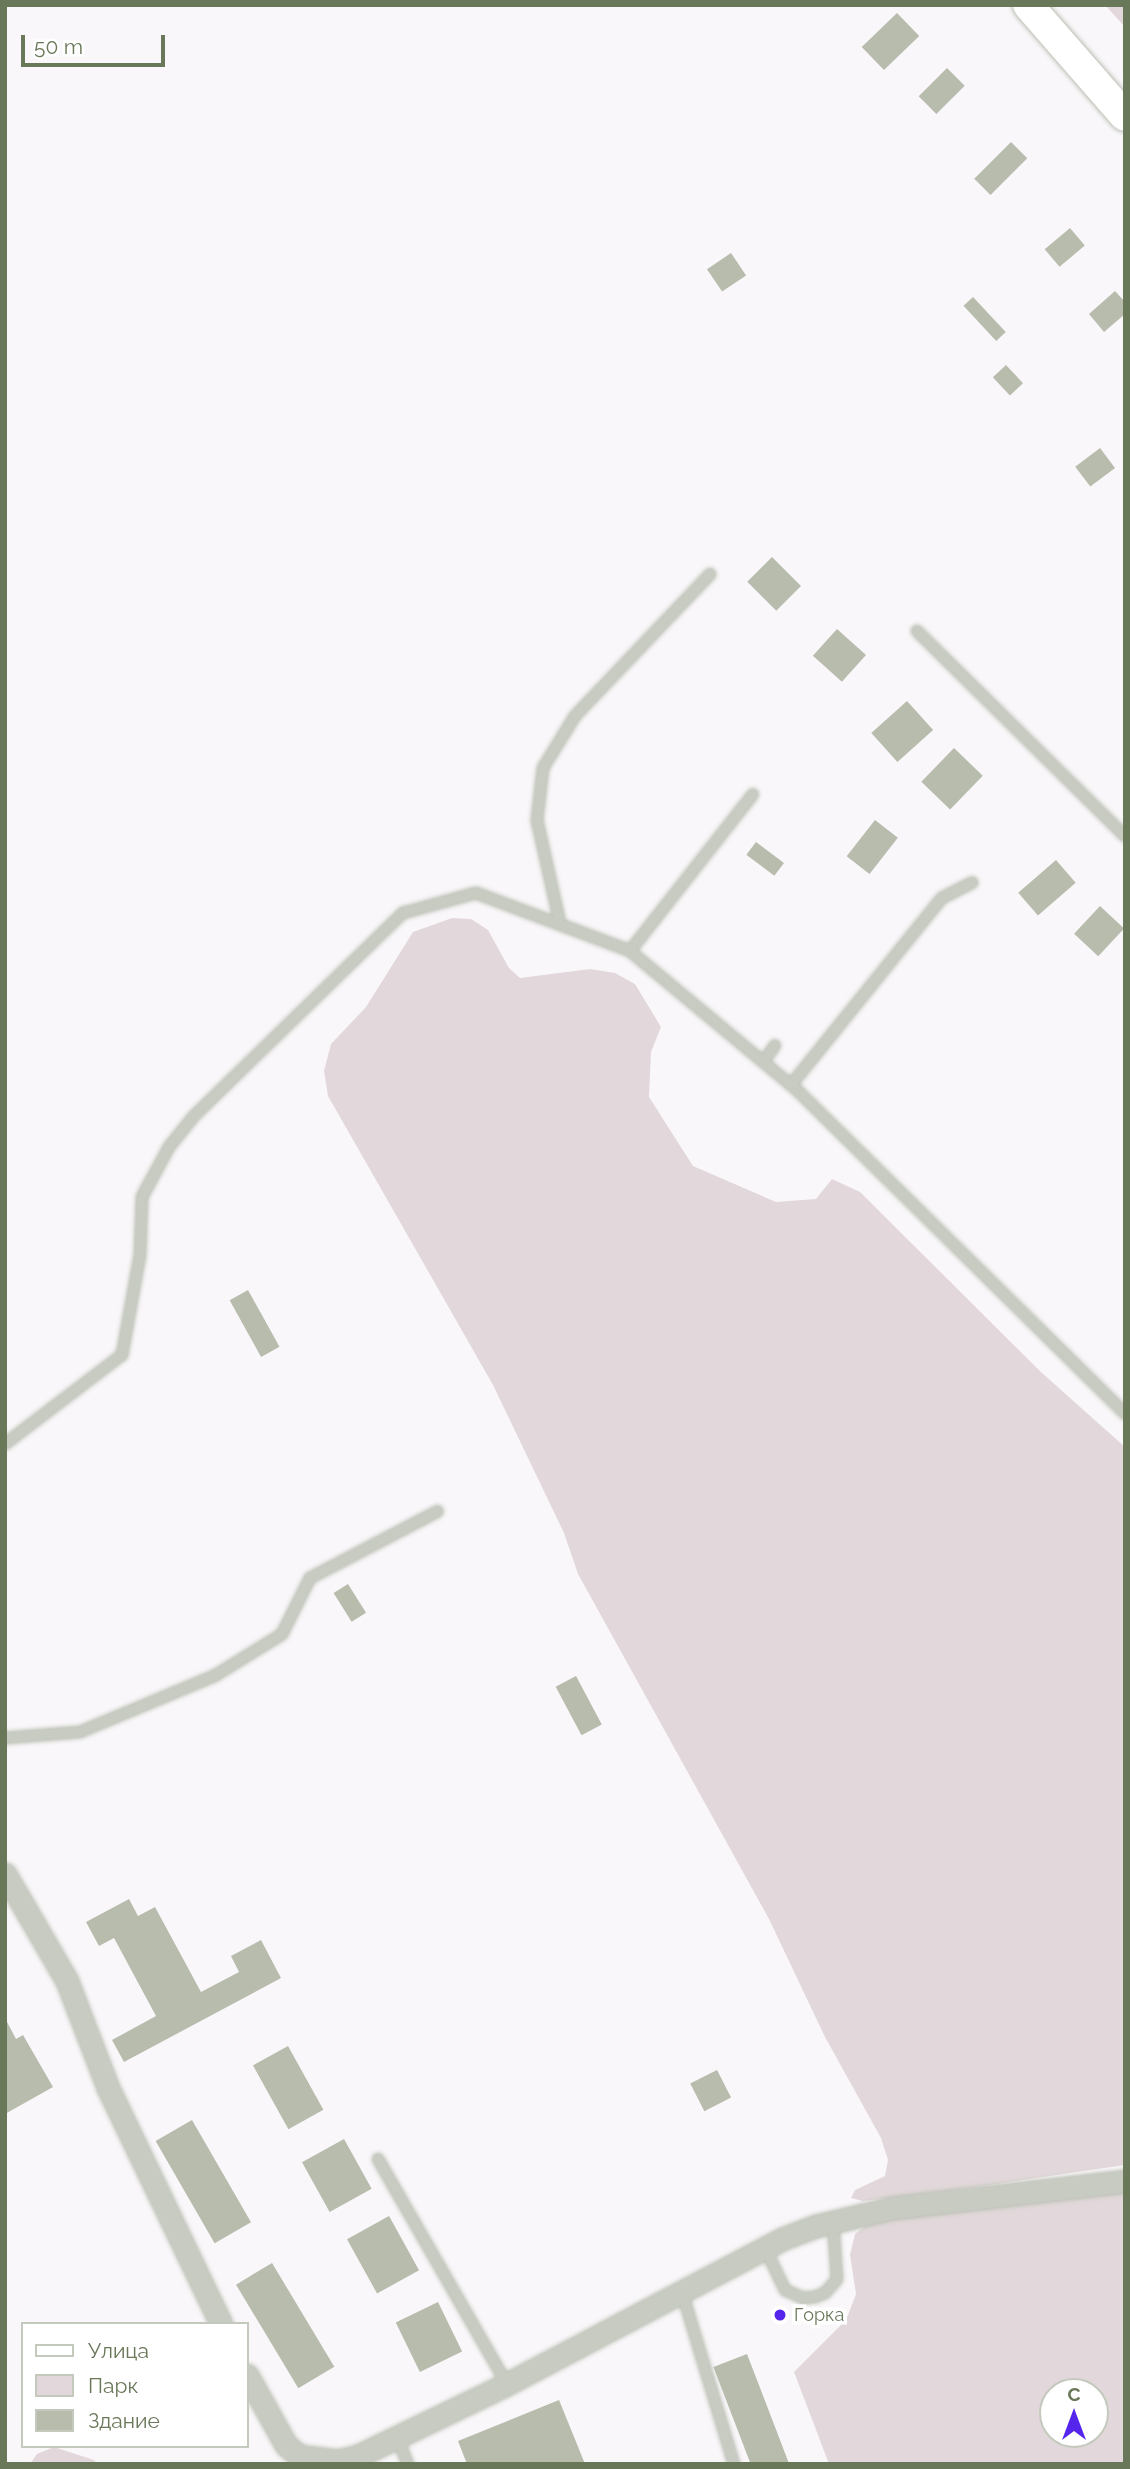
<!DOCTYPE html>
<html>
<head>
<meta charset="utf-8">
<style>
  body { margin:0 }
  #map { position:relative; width:1130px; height:2469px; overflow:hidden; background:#faf7fa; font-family:Raleway,sans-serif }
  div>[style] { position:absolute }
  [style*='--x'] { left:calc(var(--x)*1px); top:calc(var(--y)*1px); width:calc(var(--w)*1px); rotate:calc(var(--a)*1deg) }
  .green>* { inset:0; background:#e2d8db }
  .building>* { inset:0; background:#b7bcad; transform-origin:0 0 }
  .roads { filter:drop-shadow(0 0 2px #bbc0b4) drop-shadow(0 0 2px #bbc0b4) }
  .lane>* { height:10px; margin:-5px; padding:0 5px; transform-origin:5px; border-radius:5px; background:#c7cbc2 }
  .street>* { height:21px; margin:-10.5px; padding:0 10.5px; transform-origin:10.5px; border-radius:10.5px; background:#c7cbc2 }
  .secondary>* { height:30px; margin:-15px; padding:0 15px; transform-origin:15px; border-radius:15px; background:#fff }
  .dots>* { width:19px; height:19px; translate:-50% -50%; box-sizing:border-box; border:4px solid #fff; border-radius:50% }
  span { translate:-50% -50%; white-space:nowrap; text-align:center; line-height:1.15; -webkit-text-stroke:7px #fff; paint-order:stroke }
  .poi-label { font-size:18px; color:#6a785a }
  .left { translate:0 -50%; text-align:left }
  .frame { position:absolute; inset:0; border:7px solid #6a785a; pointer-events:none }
  .legend { position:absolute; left:21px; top:2322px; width:228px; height:126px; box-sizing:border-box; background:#fff; border:2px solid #c3c9bd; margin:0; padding:9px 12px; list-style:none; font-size:21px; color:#6a785a }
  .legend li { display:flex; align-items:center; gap:14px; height:35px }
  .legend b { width:35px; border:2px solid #c3c9bd }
  .north { position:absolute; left:1039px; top:2378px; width:70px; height:70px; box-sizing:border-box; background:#fff; border:2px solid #c3c9bd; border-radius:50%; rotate:0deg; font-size:19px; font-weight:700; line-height:28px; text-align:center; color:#6a785a }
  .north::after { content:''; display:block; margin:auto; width:24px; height:32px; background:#5525ec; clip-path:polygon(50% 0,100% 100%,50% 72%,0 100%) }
  .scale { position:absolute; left:21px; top:35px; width:144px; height:32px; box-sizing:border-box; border:4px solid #6a785a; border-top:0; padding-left:9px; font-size:21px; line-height:24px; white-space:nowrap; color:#6a785a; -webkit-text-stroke:5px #fff; paint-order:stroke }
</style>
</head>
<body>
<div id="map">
  <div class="green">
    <i style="clip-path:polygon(1105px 5px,1125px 5px,1125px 27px)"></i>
    <i style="clip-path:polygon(452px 918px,471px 919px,488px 930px,509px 968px,520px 978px,590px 969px,615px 973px,635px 984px,661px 1027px,651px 1052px,649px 1097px,693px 1166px,776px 1202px,816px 1199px,832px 1179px,860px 1192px,1042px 1373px,1125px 1447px,1125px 2165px,949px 2191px,863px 2201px,851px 2198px,855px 2190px,885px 2176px,888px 2160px,881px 2138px,825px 2037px,769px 1919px,578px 1574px,564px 1533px,493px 1385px,328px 1096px,324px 1071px,331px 1044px,366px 1007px,413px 932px)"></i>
    <i style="clip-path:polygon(evenodd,1125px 2188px,1125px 2464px,829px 2464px,794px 2372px,846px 2320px,856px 2294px,850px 2255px,855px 2234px,872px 2221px,896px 2215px,1125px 2188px,1053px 2392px,1095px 2392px,1095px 2434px,1053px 2434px,1053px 2392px)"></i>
    <i style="clip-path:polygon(54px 2447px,94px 2460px,97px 2464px,30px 2464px,37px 2454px)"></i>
  </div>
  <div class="building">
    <i style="left:897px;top:13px;width:32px;height:49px;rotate:46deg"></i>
    <i style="left:947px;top:68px;width:25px;height:40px;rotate:45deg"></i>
    <i style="left:1011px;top:142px;width:23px;height:52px;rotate:45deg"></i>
    <i style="left:1070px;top:228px;width:23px;height:33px;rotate:50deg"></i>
    <i style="left:731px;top:253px;width:27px;height:29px;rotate:56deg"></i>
    <i style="clip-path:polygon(1115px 291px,1125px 302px,1125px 314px,1104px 332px,1089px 314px)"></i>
    <i style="left:973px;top:297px;width:48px;height:13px;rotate:47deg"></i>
    <i style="left:1006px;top:365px;width:25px;height:18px;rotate:47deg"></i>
    <i style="left:1100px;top:448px;width:25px;height:31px;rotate:53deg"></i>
    <i style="left:772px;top:557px;width:41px;height:35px;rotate:45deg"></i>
    <i style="left:837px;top:629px;width:39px;height:36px;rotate:42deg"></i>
    <i style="left:907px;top:701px;width:39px;height:48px;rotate:48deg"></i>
    <i style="left:954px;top:748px;width:40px;height:47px;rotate:44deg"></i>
    <i style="left:875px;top:820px;width:29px;height:46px;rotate:38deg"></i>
    <i style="left:756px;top:842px;width:35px;height:16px;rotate:37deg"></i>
    <i style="left:1056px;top:860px;width:30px;height:50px;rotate:49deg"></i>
    <i style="left:1100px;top:906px;width:33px;height:38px;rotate:43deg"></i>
    <i style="left:248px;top:1290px;width:65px;height:21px;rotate:61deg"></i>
    <i style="left:348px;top:1584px;width:34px;height:17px;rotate:58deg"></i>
    <i style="left:576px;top:1676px;width:55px;height:23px;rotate:62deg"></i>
    <i style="clip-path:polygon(129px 1899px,138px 1916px,155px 1907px,201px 1992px,239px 1972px,231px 1956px,261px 1940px,281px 1978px,124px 2062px,112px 2040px,156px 2016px,114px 1938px,99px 1946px,86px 1922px)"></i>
    <i style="clip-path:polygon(5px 2018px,16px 2039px,23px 2035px,53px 2087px,5px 2114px)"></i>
    <i style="left:288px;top:2046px;width:73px;height:40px;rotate:61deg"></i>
    <i style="left:717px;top:2070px;width:31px;height:30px;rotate:63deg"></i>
    <i style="left:192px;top:2120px;width:118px;height:42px;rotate:60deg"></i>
    <i style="left:344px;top:2139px;width:57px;height:48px;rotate:61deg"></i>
    <i style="left:389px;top:2216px;width:62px;height:48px;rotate:61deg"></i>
    <i style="left:272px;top:2263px;width:121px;height:42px;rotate:59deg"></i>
    <i style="left:438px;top:2302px;width:55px;height:47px;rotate:64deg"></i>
    <i style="left:747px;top:2354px;width:118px;height:36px;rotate:69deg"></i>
    <i style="clip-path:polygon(559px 2400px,585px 2464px,467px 2464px,458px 2441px)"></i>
  </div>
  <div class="roads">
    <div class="lane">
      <i style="--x:917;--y:631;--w:292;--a:44.6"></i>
      <i style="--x:560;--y:923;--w:106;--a:-102.6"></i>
      <i style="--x:537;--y:820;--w:52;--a:-83.4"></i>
      <i style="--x:543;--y:768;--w:61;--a:-58.4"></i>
      <i style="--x:575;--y:716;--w:196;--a:-46.4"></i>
      <i style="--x:630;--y:951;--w:199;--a:-51.9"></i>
      <i style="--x:764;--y:1061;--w:19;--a:-55"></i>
      <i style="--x:791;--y:1085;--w:240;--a:-51.1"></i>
      <i style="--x:942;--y:898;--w:34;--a:-27"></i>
      <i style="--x:5;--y:1444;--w:147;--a:-37.3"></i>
      <i style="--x:122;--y:1355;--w:102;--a:-79.8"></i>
      <i style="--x:140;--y:1255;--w:58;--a:-88"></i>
      <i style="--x:142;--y:1197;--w:57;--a:-61.6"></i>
      <i style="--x:169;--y:1147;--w:38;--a:-51"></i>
      <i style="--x:193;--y:1117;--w:293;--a:-44.2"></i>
      <i style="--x:403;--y:913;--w:76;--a:-15.3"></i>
      <i style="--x:476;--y:893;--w:165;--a:20.6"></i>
      <i style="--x:630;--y:951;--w:220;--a:39.8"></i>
      <i style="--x:799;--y:1092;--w:458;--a:44.6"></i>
      <i style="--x:5;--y:1738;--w:75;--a:-4.6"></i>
      <i style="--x:80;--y:1732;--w:147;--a:-22.7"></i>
      <i style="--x:216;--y:1675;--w:78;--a:-31.8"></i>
      <i style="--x:282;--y:1634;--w:63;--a:-63.4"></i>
      <i style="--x:310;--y:1578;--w:144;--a:-27.6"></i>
      <i style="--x:378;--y:2159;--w:259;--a:60.2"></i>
      <i style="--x:765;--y:2248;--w:47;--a:64.5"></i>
      <i style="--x:785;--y:2290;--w:20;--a:24"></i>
      <i style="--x:803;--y:2298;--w:12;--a:-5"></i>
      <i style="--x:815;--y:2297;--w:11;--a:-22"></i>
      <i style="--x:825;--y:2293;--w:18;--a:-49"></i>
      <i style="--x:837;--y:2279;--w:58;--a:-93.9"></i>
      <i style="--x:682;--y:2292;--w:180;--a:73.2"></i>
      <i style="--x:397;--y:2437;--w:29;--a:68"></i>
    </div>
    <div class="street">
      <i style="--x:5;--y:1874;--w:124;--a:59.9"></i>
      <i style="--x:67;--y:1981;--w:115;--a:69"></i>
      <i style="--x:108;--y:2088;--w:262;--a:64.4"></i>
      <i style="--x:247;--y:2375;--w:80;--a:60.9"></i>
      <i style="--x:286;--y:2445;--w:17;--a:40"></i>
      <i style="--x:299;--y:2456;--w:38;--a:7"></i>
      <i style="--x:337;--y:2461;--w:22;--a:-13"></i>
      <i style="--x:358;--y:2456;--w:165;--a:-25.8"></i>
      <i style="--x:507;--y:2384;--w:311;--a:-27.8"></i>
      <i style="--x:782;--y:2239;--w:36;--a:-21"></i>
      <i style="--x:816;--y:2226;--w:78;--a:-13.3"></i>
      <i style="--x:892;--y:2208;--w:235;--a:-6.6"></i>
    </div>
    <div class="secondary">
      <i style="--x:1028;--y:5;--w:147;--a:48.9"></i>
    </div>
  </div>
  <div class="dots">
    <i style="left:780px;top:2315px;background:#5525ec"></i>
  </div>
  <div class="poi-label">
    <span class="left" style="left:794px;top:2315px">Горка</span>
  </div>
  <div class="frame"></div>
  <ul class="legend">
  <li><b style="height:9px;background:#fff"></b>Улица</li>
  <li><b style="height:19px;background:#e2d8db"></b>Парк</li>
  <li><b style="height:19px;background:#b7bcad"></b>Здание</li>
  </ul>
  <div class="north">С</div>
  <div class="scale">50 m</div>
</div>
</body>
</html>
